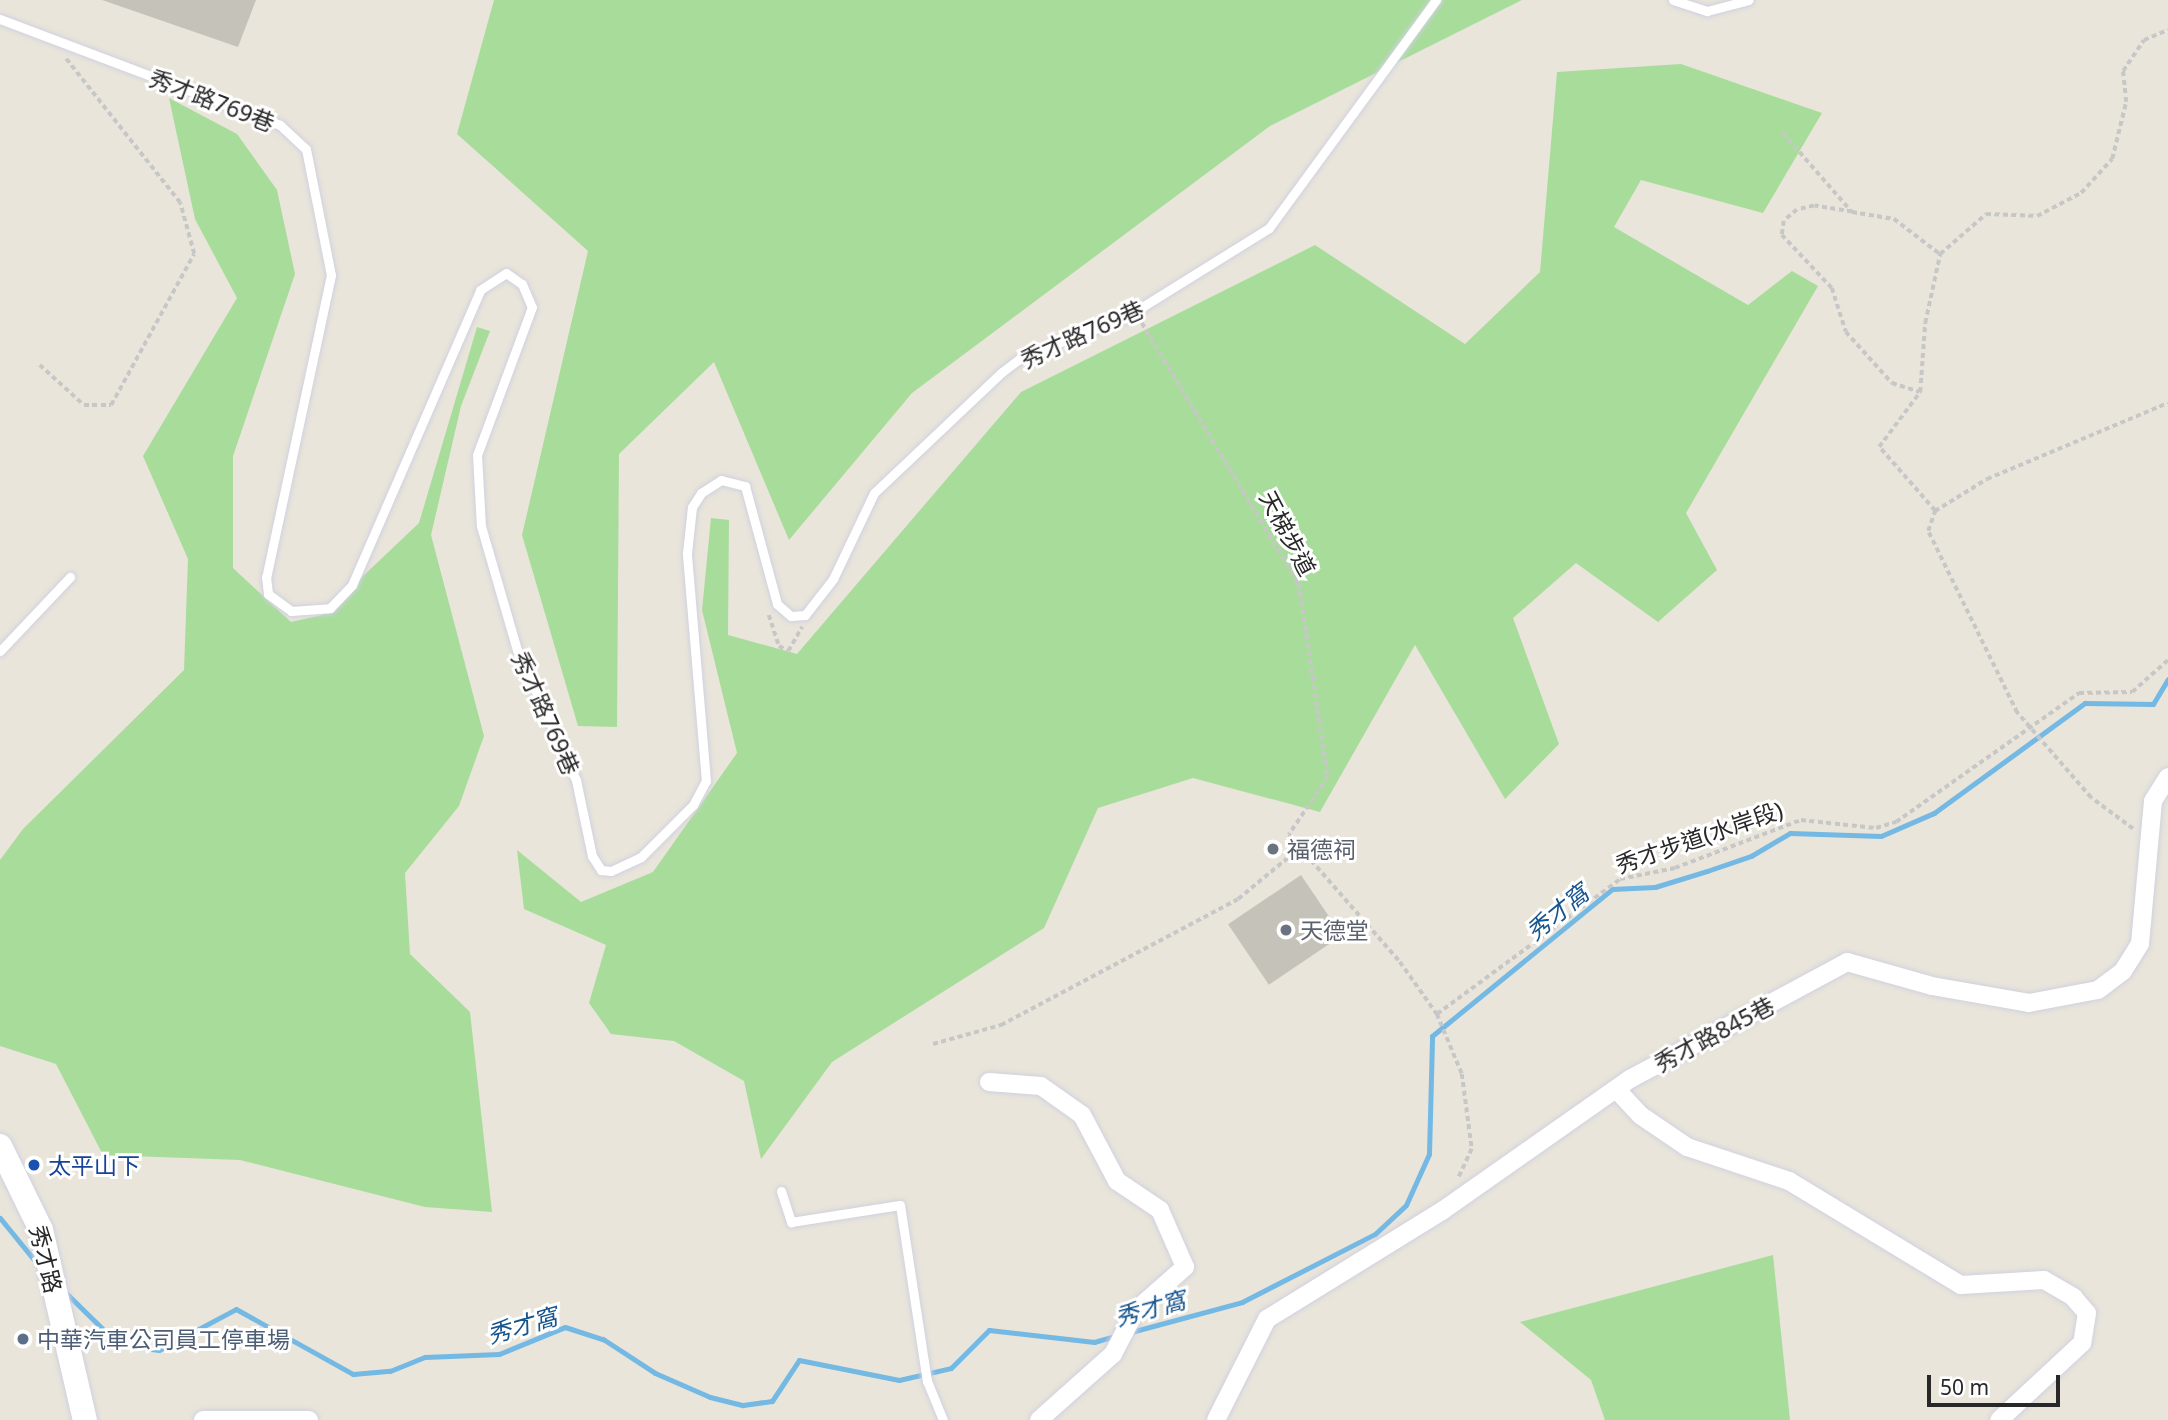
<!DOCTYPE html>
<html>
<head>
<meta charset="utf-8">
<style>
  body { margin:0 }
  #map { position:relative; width:2168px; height:1420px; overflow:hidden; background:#e9e5da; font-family:"Noto Sans","Noto Sans TC",sans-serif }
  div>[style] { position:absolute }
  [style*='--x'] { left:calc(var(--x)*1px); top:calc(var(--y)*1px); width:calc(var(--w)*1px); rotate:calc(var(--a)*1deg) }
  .green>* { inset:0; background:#a8dc9b }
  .stream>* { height:5px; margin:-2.5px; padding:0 2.5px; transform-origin:2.5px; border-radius:2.5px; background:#74b8e4 }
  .building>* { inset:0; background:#c5c3b9; transform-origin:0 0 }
  .path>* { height:3.5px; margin-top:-1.75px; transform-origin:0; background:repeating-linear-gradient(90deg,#c7c7c7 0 5px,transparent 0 8.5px) }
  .roads { filter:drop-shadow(0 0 2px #d0d1e0) drop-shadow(0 0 2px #d0d1e0) }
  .service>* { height:9px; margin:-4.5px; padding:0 4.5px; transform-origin:4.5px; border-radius:4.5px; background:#fff }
  .minor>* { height:18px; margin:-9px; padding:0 9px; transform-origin:9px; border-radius:9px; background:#fff }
  .secondary>* { height:24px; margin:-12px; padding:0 12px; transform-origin:12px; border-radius:12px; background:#fff }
  .dots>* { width:19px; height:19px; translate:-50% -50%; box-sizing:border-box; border:4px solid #fff; border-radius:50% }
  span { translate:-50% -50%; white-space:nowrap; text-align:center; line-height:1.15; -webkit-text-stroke:6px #fff; paint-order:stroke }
  .street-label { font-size:23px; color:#282828 }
  .worship-label { font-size:23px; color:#5b616d }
  .left { translate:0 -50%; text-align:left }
  .transit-label { font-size:23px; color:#164399 }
  .service-label { font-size:23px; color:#4e5e75 }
  .water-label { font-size:24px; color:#17558d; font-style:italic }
  .scale { position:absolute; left:1927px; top:1375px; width:133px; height:32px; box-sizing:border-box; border:4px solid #282828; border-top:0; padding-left:9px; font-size:21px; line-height:24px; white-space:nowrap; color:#282828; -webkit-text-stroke:5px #fff; paint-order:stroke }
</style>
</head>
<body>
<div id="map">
  <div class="green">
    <i style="clip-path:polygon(494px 0,1522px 0,1270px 126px,912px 393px,789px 540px,714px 362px,619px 454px,617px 727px,578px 726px,522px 535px,588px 251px,457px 134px)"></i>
    <i style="clip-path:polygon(1681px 64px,1822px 113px,1763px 213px,1641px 180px,1614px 227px,1748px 305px,1792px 271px,1818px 286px,1686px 513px,1717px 570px,1658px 622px,1576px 563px,1513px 618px,1559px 744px,1505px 799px,1415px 645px,1320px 812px,1193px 778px,1098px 808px,1044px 928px,832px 1062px,761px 1159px,744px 1081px,674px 1041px,611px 1034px,589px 1003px,606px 945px,524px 909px,517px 850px,581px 902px,653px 872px,737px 753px,702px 610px,711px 518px,729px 520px,728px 635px,797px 654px,1021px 392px,1315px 245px,1465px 344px,1540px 272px,1557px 72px)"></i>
    <i style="clip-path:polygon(169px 98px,237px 134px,277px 190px,295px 274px,233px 456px,233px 568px,291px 622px,322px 615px,419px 523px,477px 327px,490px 331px,461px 406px,431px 535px,484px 736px,459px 806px,405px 873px,410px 954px,470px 1012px,492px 1212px,425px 1207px,240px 1160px,103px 1155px,56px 1064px,0 1046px,0 860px,23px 829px,184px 670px,188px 559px,143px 456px,237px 298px,195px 219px)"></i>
    <i style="clip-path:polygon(1773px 1255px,1790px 1420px,1605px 1420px,1591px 1380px,1520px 1322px)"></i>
  </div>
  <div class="stream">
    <i style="--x:0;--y:1218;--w:63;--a:50.8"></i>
    <i style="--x:64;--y:1291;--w:76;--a:44.5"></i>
    <i style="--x:118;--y:1344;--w:41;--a:8.3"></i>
    <i style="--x:159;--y:1350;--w:87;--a:-28"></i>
    <i style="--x:236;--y:1309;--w:134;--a:29.1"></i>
    <i style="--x:353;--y:1374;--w:37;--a:-5"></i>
    <i style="--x:390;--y:1371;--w:38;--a:-22"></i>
    <i style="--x:425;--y:1357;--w:74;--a:-2.3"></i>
    <i style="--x:499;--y:1354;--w:71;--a:-22.2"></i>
    <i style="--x:565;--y:1327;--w:40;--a:18"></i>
    <i style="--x:603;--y:1339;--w:62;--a:33.2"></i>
    <i style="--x:655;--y:1373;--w:60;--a:23.6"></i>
    <i style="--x:710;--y:1397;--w:34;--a:14"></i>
    <i style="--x:743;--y:1405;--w:29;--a:-8"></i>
    <i style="--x:772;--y:1401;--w:49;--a:-56.6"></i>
    <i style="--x:799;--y:1360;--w:102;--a:11.3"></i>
    <i style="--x:899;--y:1380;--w:53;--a:-13"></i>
    <i style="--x:951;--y:1368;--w:54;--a:-45"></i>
    <i style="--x:989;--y:1330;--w:106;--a:6.5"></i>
    <i style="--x:1094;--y:1342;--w:25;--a:-16"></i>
    <i style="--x:1131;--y:1332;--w:115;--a:-15.1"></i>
    <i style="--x:1242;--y:1302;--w:149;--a:-27.1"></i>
    <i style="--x:1375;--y:1234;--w:42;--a:-43.1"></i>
    <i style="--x:1406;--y:1205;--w:56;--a:-65.7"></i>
    <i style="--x:1429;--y:1154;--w:118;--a:-88.5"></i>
    <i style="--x:1432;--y:1036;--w:232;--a:-39.2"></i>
    <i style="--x:1612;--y:889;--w:43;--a:-2.7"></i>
    <i style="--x:1655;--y:887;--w:54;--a:-17.1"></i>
    <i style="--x:1707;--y:871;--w:46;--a:-18.8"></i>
    <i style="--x:1751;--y:856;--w:45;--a:-30.5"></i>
    <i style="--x:1790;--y:833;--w:91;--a:1.9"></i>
    <i style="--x:1881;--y:836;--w:58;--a:-23.5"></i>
    <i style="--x:1934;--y:813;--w:187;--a:-36.1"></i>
    <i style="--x:2085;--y:703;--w:68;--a:0.8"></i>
    <i style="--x:2153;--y:704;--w:29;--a:-59"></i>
  </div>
  <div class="building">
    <i style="clip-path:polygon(102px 0,256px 0,238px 47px)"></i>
    <i style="left:1301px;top:875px;width:73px;height:88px;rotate:56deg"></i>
  </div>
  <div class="path">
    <i style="--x:1783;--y:133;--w:105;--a:48.9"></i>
    <i style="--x:1852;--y:212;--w:43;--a:9.5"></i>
    <i style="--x:1894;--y:219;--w:58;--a:37.3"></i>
    <i style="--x:1852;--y:212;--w:38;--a:-171"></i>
    <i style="--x:1814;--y:206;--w:17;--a:167"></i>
    <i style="--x:1797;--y:210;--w:17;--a:140"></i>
    <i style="--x:1784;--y:221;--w:14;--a:98"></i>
    <i style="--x:1782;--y:235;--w:73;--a:46.7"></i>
    <i style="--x:1832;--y:288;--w:46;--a:72.3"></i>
    <i style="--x:1846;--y:332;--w:69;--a:48"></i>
    <i style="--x:1892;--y:383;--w:29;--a:18"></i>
    <i style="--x:1142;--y:323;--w:305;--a:59"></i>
    <i style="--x:1299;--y:584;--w:195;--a:81.5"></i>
    <i style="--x:1328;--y:777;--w:70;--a:123.9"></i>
    <i style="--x:1289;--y:835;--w:169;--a:48.8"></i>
    <i style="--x:1400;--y:962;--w:64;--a:54.6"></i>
    <i style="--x:1437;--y:1014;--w:65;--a:67.4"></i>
    <i style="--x:1462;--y:1074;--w:76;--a:82.4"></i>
    <i style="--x:1472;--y:1149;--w:33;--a:115"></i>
    <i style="--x:40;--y:365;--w:59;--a:42.3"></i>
    <i style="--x:84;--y:405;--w:27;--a:0"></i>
    <i style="--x:111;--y:405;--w:172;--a:-61.2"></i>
    <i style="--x:194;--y:254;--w:53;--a:-105.4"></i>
    <i style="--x:180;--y:203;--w:185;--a:-128.4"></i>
    <i style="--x:1935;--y:511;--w:85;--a:-131.2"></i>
    <i style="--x:1879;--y:447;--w:69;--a:-53.3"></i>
    <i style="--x:1920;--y:392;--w:69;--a:-85.9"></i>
    <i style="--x:1925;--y:323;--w:71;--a:-77.7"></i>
    <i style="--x:1940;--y:254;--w:61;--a:-41"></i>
    <i style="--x:1986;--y:214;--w:51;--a:2.2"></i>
    <i style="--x:2037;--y:216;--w:50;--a:-27.6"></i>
    <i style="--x:2081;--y:193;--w:46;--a:-47.6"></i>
    <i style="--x:2112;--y:159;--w:59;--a:-76.2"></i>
    <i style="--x:2126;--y:102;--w:31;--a:-96"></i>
    <i style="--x:2123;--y:71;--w:37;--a:-56"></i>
    <i style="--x:2144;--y:40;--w:26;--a:-23"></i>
    <i style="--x:769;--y:615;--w:33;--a:72"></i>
    <i style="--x:779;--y:646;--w:10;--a:29"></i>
    <i style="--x:788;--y:651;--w:28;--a:-60"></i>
    <i style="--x:2133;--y:829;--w:52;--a:-143.6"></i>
    <i style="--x:2091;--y:798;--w:113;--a:-131"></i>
    <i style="--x:2017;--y:713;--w:203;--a:-116.1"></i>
    <i style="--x:1928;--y:531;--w:21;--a:-71"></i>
    <i style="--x:1935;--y:511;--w:61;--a:-31.6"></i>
    <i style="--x:1987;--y:479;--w:196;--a:-22.8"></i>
    <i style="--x:1437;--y:1014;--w:227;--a:-36.4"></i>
    <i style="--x:1620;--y:879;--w:56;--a:-11.3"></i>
    <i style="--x:1675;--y:868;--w:135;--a:-20.9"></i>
    <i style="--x:1801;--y:820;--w:75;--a:6.1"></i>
    <i style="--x:1876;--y:828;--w:21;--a:-17"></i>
    <i style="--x:1896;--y:822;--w:224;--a:-35.2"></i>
    <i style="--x:2079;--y:693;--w:53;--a:-1.1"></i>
    <i style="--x:2132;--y:692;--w:48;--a:-41.6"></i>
    <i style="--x:933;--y:1044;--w:71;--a:-15.6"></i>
    <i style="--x:1001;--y:1025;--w:268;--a:-28"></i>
    <i style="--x:1238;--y:899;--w:75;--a:-39.6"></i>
  </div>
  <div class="roads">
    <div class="service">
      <i style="--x:1673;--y:0;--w:36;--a:18"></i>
      <i style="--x:1707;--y:11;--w:43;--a:-14.7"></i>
      <i style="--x:0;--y:19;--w:299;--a:20.7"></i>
      <i style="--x:280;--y:125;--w:35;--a:43"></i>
      <i style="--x:306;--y:149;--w:128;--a:78.8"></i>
      <i style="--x:331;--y:275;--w:309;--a:102.1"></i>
      <i style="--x:266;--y:577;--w:17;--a:83"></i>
      <i style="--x:268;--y:594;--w:29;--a:36"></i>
      <i style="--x:291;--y:611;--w:39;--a:-4"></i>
      <i style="--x:330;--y:608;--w:32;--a:-46"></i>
      <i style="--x:352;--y:585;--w:322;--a:-66.5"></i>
      <i style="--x:480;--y:290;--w:31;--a:-33"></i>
      <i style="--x:506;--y:273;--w:19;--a:35"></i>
      <i style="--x:522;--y:284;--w:25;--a:67"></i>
      <i style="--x:532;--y:307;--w:158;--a:110.4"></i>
      <i style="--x:477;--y:455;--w:71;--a:86.8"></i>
      <i style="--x:481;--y:526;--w:129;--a:73.8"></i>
      <i style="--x:517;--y:650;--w:143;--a:65.6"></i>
      <i style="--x:576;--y:780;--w:78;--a:78.1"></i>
      <i style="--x:592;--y:856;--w:17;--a:57"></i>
      <i style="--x:601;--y:870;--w:10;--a:6"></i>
      <i style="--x:611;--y:871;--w:33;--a:-25"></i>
      <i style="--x:641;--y:857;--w:74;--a:-45"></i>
      <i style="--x:693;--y:805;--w:27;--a:-62"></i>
      <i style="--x:706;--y:781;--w:229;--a:-94.8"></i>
      <i style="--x:687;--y:553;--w:46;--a:-83.8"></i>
      <i style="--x:692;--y:507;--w:17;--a:-57"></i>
      <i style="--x:701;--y:493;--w:24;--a:-33"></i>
      <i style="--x:721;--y:480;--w:25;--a:14"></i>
      <i style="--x:745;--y:486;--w:122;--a:74.8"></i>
      <i style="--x:777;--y:604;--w:18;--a:41"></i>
      <i style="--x:791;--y:616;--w:14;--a:-4"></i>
      <i style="--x:805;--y:615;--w:46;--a:-52.1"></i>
      <i style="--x:833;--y:579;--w:95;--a:-64.5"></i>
      <i style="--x:874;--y:493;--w:176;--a:-43.4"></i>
      <i style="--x:1002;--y:372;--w:25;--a:-37"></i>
      <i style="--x:1022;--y:357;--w:111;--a:-21"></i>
      <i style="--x:1126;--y:317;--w:168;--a:-31.9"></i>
      <i style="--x:1269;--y:228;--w:283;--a:-53.8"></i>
      <i style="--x:0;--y:651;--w:102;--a:-46.6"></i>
      <i style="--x:781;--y:1191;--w:33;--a:72"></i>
      <i style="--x:791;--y:1222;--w:110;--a:-8.9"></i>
      <i style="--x:900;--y:1205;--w:178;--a:81.3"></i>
      <i style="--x:927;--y:1381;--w:42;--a:67.7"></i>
    </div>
    <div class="minor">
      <i style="--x:989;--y:1082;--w:52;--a:4.4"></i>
      <i style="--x:1041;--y:1086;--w:50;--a:35.3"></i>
      <i style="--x:1082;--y:1115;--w:75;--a:62.1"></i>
      <i style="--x:1117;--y:1181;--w:52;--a:34"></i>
      <i style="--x:1160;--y:1210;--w:62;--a:66.3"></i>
      <i style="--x:1185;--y:1267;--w:65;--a:138.7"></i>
      <i style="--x:1136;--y:1310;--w:50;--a:117.6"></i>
      <i style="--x:1113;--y:1354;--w:99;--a:138.3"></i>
      <i style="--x:1616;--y:1089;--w:35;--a:47"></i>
      <i style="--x:1640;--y:1115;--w:57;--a:34.2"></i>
      <i style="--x:1687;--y:1147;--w:108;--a:18.4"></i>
      <i style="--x:1789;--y:1181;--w:201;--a:31.2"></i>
      <i style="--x:1961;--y:1285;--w:83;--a:-3.4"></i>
      <i style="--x:2044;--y:1280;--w:34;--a:30"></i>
      <i style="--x:2073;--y:1297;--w:21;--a:49"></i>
      <i style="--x:2087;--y:1313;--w:30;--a:99"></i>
      <i style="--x:2082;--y:1343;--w:113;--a:137.1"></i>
      <i style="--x:203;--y:1420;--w:106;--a:0"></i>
      <i style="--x:1216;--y:1420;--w:113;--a:-63.2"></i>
      <i style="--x:1267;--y:1319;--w:206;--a:-31.7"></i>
      <i style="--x:1442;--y:1211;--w:230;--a:-35.1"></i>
      <i style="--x:1630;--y:1079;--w:247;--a:-28.3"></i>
      <i style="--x:1847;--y:962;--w:88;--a:15.8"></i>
      <i style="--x:1932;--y:986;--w:98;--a:9.9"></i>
      <i style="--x:2029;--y:1003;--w:70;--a:-10.7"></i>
      <i style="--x:2098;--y:990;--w:31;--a:-37"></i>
      <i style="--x:2123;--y:971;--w:32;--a:-58"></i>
      <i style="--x:2140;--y:944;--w:144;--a:-84.8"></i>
      <i style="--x:2153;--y:801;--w:28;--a:-58"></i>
    </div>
    <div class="secondary">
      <i style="--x:0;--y:1146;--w:93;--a:64"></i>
      <i style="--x:41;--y:1230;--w:195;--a:77"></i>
    </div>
  </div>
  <div class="dots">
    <i style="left:1273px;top:849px;background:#6b7280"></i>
    <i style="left:1286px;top:930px;background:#6b7280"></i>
    <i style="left:34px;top:1165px;background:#1a4fb4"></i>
    <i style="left:23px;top:1339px;background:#5c6f8a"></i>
  </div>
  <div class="street-label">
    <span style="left:212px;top:100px;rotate:21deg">秀才路769巷</span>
    <span style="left:1082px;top:334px;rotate:-24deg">秀才路769巷</span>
    <span style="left:1288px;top:533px;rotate:62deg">天梯步道</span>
    <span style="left:546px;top:713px;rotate:66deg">秀才路769巷</span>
    <span style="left:1699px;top:837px;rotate:-19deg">秀才步道(水岸段)</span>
    <span style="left:1714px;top:1034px;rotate:-28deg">秀才路845巷</span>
    <span style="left:46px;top:1259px;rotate:76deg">秀才路</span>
  </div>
  <div class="worship-label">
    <span class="left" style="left:1287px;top:849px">福德祠</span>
    <span class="left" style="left:1300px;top:930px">天德堂</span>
  </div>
  <div class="transit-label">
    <span class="left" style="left:48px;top:1165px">太平山下</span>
  </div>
  <div class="service-label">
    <span class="left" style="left:37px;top:1339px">中華汽車公司員工停車場</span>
  </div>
  <div class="water-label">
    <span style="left:1557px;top:912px;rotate:-39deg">秀才窩</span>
    <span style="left:1150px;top:1308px;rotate:-15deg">秀才窩</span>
    <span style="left:522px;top:1325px;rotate:-16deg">秀才窩</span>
  </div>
  <div class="scale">50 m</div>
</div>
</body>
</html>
